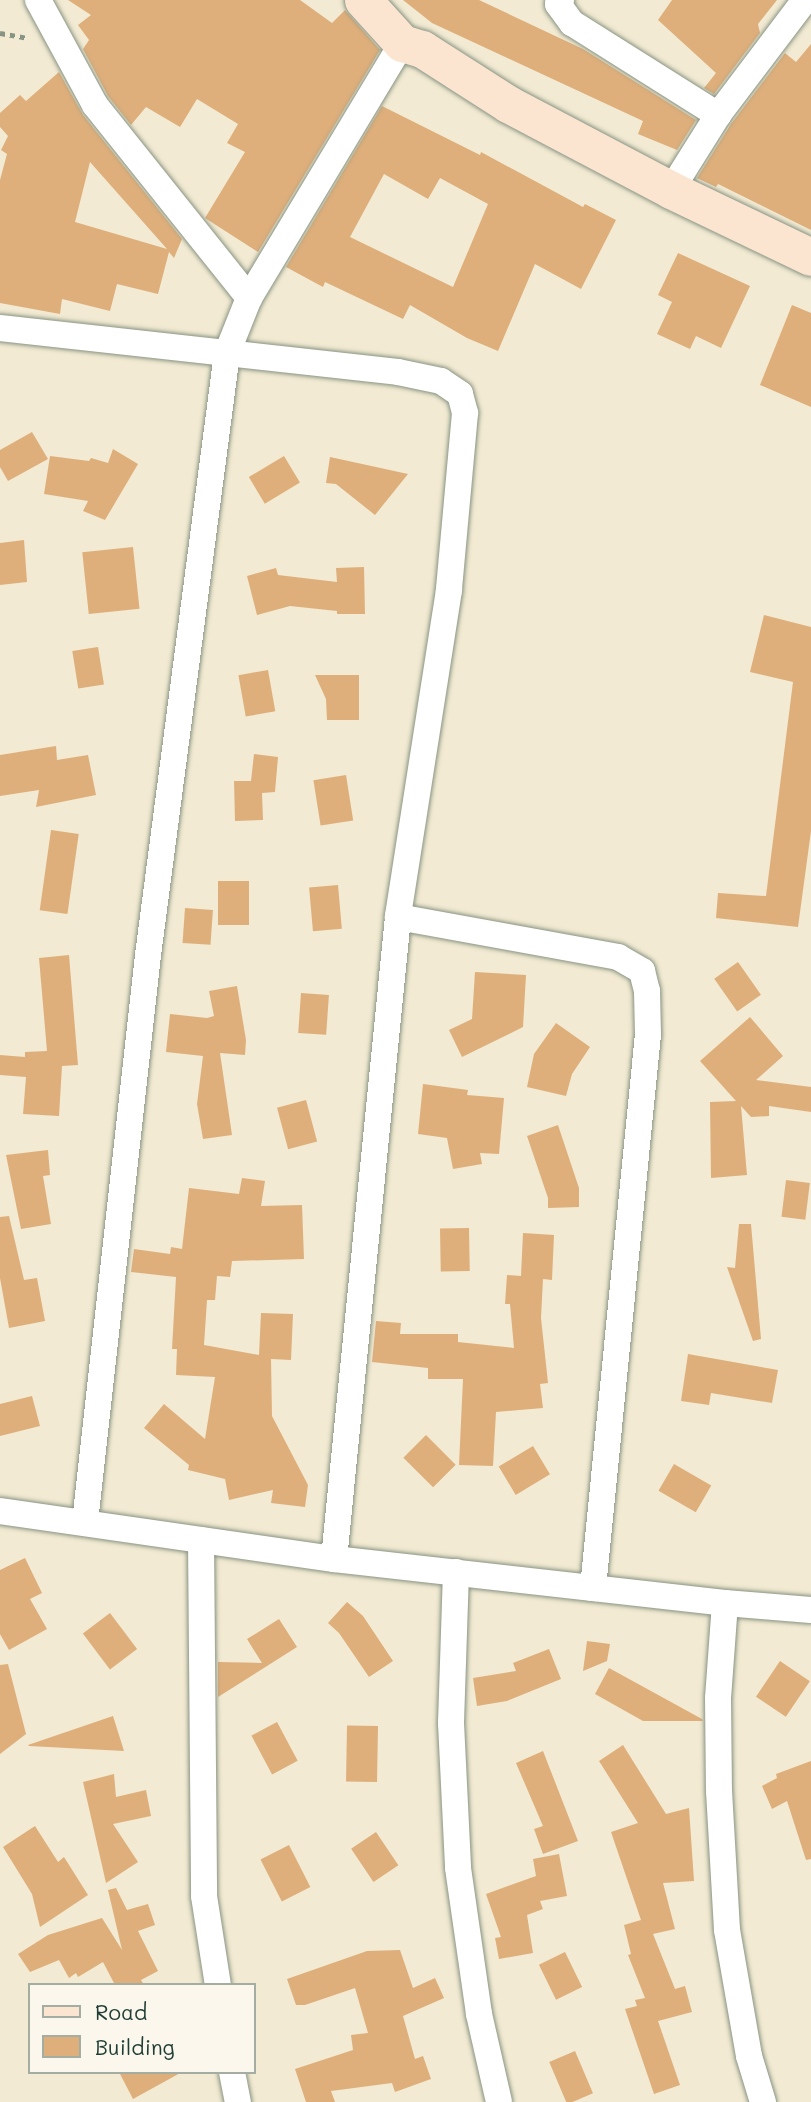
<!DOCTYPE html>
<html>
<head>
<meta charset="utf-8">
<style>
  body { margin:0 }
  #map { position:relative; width:811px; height:2102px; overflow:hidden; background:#f2ead2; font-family:Mali,sans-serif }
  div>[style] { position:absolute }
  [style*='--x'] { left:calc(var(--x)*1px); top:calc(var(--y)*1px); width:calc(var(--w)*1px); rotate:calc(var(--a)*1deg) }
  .building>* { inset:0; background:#deaf7b; transform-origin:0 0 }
  .path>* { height:4.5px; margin-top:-2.25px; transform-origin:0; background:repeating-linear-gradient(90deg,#889483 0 5px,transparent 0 10px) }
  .roads { filter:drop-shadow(0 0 2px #889483) drop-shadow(0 0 2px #889483) }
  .street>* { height:26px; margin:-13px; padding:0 13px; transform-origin:13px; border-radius:13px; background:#fff }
  .secondary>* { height:37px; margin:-18.5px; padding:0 18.5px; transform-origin:18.5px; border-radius:18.5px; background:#fce5d0 }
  span { translate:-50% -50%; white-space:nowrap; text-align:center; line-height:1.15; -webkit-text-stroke:6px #fbf7ec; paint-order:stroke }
  .legend { position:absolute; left:28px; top:1983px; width:228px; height:91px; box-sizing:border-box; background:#fbf7ec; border:2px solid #a3ada2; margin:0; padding:9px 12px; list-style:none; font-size:21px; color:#1f3d34 }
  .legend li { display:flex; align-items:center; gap:14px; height:35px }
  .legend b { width:35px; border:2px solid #a3ada2 }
</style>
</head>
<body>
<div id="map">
  <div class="building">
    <i style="clip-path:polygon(68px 0,300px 0,332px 23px,345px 10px,380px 50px,258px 252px,205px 218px,245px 152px,227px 143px,238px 124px,197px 99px,180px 127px,146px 107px,131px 125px,108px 96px,83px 49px,89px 40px,78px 25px,91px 15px)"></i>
    <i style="clip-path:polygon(403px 0,479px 0,583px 49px,696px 120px,677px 150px,638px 134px,643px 121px,432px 23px)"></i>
    <i style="clip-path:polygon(672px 0,777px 0,758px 24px,760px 33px,714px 94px,704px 88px,716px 73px,658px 20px)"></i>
    <i style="clip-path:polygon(811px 44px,811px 230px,718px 184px,716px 187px,697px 178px,731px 124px,785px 53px,796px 62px)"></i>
    <i style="clip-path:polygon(evenodd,59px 72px,83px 115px,182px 239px,174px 258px,169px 252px,158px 294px,117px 284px,110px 311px,62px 299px,60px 314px,0 303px,0 180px,7px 154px,1px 150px,8px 136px,0 127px,0 113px,20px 95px,26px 101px,59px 72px,90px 162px,167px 249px,75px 222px,90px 162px)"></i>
    <i style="clip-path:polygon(evenodd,382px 106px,480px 155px,481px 152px,583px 207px,585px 204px,616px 220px,581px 289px,535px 264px,498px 351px,467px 338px,410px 305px,403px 319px,325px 282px,323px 287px,286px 267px,382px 106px,384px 174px,428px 199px,440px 178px,488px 204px,453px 287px,350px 237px,384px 174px)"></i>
    <i style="clip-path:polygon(678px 253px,750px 286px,721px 348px,696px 336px,690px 349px,657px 334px,672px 302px,658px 295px)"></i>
    <i style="clip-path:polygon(792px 305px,811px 313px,811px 407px,760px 385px)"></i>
    <i style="clip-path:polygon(32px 432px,48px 459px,8px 481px,0 467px,0 450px)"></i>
    <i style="clip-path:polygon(113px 449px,138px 464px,105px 520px,83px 511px,88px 501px,44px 494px,50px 456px,89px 461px,91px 458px,108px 463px)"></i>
    <i style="left:284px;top:456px;width:31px;height:41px;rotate:59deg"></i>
    <i style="clip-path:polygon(330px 457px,408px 474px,375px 515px,336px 484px,326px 483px)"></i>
    <i style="clip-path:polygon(24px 540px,27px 582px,0 585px,0 543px)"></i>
    <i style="left:133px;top:547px;width:62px;height:51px;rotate:84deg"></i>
    <i style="clip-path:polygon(364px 567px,365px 614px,337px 614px,337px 611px,290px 606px,257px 615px,247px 576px,276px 568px,278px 575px,337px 582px,336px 568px)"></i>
    <i style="clip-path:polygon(764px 615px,811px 627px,811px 831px,798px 927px,716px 918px,718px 893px,766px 896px,793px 682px,750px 672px)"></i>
    <i style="left:98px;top:647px;width:38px;height:26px;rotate:81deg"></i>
    <i style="left:268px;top:670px;width:42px;height:30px;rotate:80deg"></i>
    <i style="clip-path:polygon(315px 675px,359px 675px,359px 720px,327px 720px,326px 699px)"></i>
    <i style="clip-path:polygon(56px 746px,57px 760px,88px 755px,96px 795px,36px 807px,39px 790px,0 796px,0 755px)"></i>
    <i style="clip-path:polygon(254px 754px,278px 757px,275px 792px,262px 793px,263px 820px,235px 821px,234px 781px,251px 781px)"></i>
    <i style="left:346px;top:775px;width:46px;height:33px;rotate:81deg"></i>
    <i style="left:51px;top:830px;width:28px;height:81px;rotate:8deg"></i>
    <i style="left:218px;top:881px;width:31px;height:44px"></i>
    <i style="left:338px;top:885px;width:44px;height:29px;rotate:85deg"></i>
    <i style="left:185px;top:908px;width:28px;height:35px;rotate:4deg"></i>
    <i style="clip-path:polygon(69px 955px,78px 1065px,62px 1066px,59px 1116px,23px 1114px,26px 1077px,0 1075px,0 1055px,25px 1057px,25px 1052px,47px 1051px,39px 958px)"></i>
    <i style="left:738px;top:962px;width:40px;height:29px;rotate:55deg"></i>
    <i style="clip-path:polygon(475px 972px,526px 975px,523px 1027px,462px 1057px,449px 1030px,472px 1019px)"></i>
    <i style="clip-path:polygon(237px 986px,246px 1040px,245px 1055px,220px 1053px,232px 1135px,203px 1139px,197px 1104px,203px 1056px,166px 1052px,170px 1014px,207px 1018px,214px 1016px,209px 991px)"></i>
    <i style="left:301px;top:993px;width:28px;height:40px;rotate:4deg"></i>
    <i style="clip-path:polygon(750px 1017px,783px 1056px,756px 1080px,811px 1087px,811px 1112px,769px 1106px,769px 1116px,751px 1117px,741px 1106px,747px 1175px,711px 1178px,710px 1102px,736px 1101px,700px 1061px)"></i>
    <i style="clip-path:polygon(556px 1023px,590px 1047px,572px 1074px,566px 1096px,527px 1087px,534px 1054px)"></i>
    <i style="clip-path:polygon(423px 1084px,468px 1090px,467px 1095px,504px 1098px,499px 1154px,480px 1153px,482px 1164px,453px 1169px,447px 1138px,418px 1134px)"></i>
    <i style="left:306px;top:1100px;width:43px;height:30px;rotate:75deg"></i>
    <i style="clip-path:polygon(558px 1125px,579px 1188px,579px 1207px,548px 1208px,548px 1198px,527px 1136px)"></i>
    <i style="clip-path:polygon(48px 1150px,50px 1175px,43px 1176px,51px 1224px,21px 1229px,6px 1155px)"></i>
    <i style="clip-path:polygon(242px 1178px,265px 1181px,261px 1206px,302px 1205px,304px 1259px,232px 1261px,230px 1277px,217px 1276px,215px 1300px,207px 1300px,204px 1345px,259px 1355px,261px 1313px,293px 1314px,291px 1360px,271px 1359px,272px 1416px,308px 1485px,305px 1507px,271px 1503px,273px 1490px,229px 1500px,225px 1479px,188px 1470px,189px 1465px,144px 1428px,164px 1404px,205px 1439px,215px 1377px,176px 1375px,177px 1349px,172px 1349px,176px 1277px,131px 1272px,134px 1249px,170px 1254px,171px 1247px,182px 1249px,189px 1188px,239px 1194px)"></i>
    <i style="left:786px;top:1180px;width:24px;height:37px;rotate:7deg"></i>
    <i style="clip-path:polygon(9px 1216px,24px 1280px,37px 1278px,45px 1321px,9px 1328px,0 1278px,0 1217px)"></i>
    <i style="clip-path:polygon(739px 1224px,751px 1224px,761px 1339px,753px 1341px,727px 1267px,735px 1268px)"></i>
    <i style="left:469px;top:1228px;width:43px;height:29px;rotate:89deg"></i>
    <i style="clip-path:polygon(523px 1233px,554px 1235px,552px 1280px,543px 1279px,541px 1318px,548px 1383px,540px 1384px,543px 1408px,496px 1412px,493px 1466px,459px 1465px,463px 1379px,428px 1379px,428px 1368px,372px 1362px,376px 1321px,401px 1323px,400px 1334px,458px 1334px,458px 1342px,514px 1348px,510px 1304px,505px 1304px,507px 1275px,521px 1276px)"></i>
    <i style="clip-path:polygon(688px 1354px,778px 1370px,772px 1403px,711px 1393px,709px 1405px,681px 1401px)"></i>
    <i style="clip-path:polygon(32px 1396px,40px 1426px,0 1436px,0 1404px)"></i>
    <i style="left:426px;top:1435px;width:42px;height:32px;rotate:45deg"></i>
    <i style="left:533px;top:1446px;width:33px;height:40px;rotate:59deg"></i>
    <i style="left:674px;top:1464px;width:43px;height:31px;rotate:30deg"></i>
    <i style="clip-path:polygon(25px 1558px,42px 1593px,30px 1599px,47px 1629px,9px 1650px,0 1634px,0 1570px)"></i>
    <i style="clip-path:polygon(347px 1602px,363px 1616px,393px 1661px,369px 1677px,339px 1633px,328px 1623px)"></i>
    <i style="left:110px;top:1613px;width:45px;height:34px;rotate:53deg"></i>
    <i style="clip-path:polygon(279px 1619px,297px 1647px,218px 1697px,218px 1662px,262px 1663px,247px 1639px)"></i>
    <i style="clip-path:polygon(587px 1641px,610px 1644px,607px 1661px,583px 1671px)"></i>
    <i style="clip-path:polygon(549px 1649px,561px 1679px,507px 1701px,477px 1706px,473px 1678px,516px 1671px,513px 1663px)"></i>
    <i style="left:780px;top:1661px;width:36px;height:43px;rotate:34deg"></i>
    <i style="clip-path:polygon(8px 1664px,26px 1734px,0 1754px,0 1665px)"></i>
    <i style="clip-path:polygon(609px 1668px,702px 1719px,703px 1721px,643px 1721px,595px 1694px)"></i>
    <i style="clip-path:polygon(113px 1716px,124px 1751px,29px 1746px,28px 1745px)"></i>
    <i style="left:277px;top:1722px;width:44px;height:29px;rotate:62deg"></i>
    <i style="left:378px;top:1726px;width:56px;height:31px;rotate:91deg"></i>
    <i style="clip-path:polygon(623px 1745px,666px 1814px,689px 1808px,694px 1881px,663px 1883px,675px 1929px,653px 1934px,675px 1989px,685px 1986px,692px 2012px,658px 2021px,680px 2085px,654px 2094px,625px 2009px,637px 2006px,635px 2000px,645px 1998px,628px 1955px,631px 1954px,624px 1925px,641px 1920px,611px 1832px,638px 1823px,599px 1761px)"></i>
    <i style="clip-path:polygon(543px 1751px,578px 1841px,543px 1854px,534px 1829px,543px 1826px,516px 1763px)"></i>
    <i style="clip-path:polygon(811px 1761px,811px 1859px,806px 1860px,787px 1801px,772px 1809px,762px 1786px,777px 1778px,776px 1774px)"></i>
    <i style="clip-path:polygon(114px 1774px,116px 1797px,146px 1790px,151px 1816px,113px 1824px,138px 1862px,106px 1883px,83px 1782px)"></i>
    <i style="clip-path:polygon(35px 1826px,58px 1862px,64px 1857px,88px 1895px,40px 1927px,32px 1894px,3px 1847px)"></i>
    <i style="left:376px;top:1832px;width:40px;height:30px;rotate:56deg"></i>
    <i style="left:289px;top:1845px;width:47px;height:32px;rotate:63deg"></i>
    <i style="clip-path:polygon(559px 1854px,567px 1896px,540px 1901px,543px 1909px,527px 1915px,533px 1953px,499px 1959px,495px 1938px,501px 1937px,486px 1894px,536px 1876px,533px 1859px)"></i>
    <i style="clip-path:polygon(116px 1888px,127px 1910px,148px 1904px,155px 1925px,138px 1931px,158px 1971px,141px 1980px,144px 1985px,115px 1985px,103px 1962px,78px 1977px,76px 1973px,69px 1978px,59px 1960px,30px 1972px,18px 1954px,48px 1935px,102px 1918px,122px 1950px,108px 1890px)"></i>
    <i style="clip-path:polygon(400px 1950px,413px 1988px,435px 1978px,444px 1998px,403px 2016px,415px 2059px,423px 2056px,431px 2079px,395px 2092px,392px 2083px,331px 2091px,335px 2102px,306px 2102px,295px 2069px,353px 2050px,351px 2035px,368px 2033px,355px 1988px,305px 2005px,296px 2005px,287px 1979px,367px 1951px)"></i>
    <i style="left:565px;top:1952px;width:39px;height:29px;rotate:64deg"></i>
    <i style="left:575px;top:2051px;width:46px;height:28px;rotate:67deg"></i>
    <i style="clip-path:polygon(119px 2072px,182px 2072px,133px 2099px)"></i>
  </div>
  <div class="path">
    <i style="--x:0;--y:33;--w:28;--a:10"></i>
  </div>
  <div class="roads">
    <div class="street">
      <i style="--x:38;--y:0;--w:119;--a:61.5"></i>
      <i style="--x:95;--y:105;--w:247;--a:51.4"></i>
      <i style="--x:561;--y:0;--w:5;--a:127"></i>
      <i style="--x:558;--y:4;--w:24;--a:54"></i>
      <i style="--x:572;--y:23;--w:173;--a:32.2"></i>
      <i style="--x:671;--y:190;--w:89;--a:-57.9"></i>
      <i style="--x:718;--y:115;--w:144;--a:-52.9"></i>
      <i style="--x:0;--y:328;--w:400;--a:6.3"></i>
      <i style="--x:398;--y:372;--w:44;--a:11.8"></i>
      <i style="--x:441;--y:381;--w:23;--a:34"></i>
      <i style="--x:460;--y:394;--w:20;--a:75"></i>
      <i style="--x:465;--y:413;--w:178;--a:95.2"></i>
      <i style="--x:449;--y:590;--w:331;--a:98.9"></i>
      <i style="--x:398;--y:917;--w:645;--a:95.69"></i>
      <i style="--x:398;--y:917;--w:224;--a:10.3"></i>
      <i style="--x:618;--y:957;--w:28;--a:30"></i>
      <i style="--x:642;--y:971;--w:21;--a:76"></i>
      <i style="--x:647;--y:991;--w:43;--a:88.7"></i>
      <i style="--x:648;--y:1034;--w:557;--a:95.67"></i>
      <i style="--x:0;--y:1511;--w:337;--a:8.2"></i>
      <i style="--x:334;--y:1559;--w:393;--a:6.4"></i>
      <i style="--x:725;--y:1603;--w:86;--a:4.7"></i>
      <i style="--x:85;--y:1522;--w:570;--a:-83.66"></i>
      <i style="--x:148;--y:955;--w:607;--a:-82.52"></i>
      <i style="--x:227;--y:353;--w:59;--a:-68.2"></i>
      <i style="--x:249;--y:298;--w:297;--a:-59"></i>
      <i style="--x:201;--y:1540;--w:356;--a:89.5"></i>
      <i style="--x:204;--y:1896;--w:90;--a:81.1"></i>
      <i style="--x:456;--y:1572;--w:151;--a:91.9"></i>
      <i style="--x:451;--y:1723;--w:145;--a:87.2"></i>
      <i style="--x:458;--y:1868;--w:148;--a:81.8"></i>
      <i style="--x:479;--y:2014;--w:90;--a:77.2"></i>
      <i style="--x:725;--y:1603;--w:95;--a:94.2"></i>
      <i style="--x:718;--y:1698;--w:93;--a:89.4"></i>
      <i style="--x:719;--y:1791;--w:139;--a:86.7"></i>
      <i style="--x:727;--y:1930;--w:128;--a:80.1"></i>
      <i style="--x:749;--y:2056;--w:48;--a:73.1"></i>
      <i style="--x:232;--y:2072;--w:31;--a:79"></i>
    </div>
    <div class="secondary">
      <i style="--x:363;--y:0;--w:58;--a:47.8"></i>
      <i style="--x:402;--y:43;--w:21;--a:17"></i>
      <i style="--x:422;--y:49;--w:102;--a:32.6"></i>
      <i style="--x:508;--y:104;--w:184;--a:27.8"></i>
      <i style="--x:671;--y:190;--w:155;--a:25.6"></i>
    </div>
  </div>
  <ul class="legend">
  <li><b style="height:9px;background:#fce5d0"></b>Road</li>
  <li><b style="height:19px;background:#deaf7b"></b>Building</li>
  </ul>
</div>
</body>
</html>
